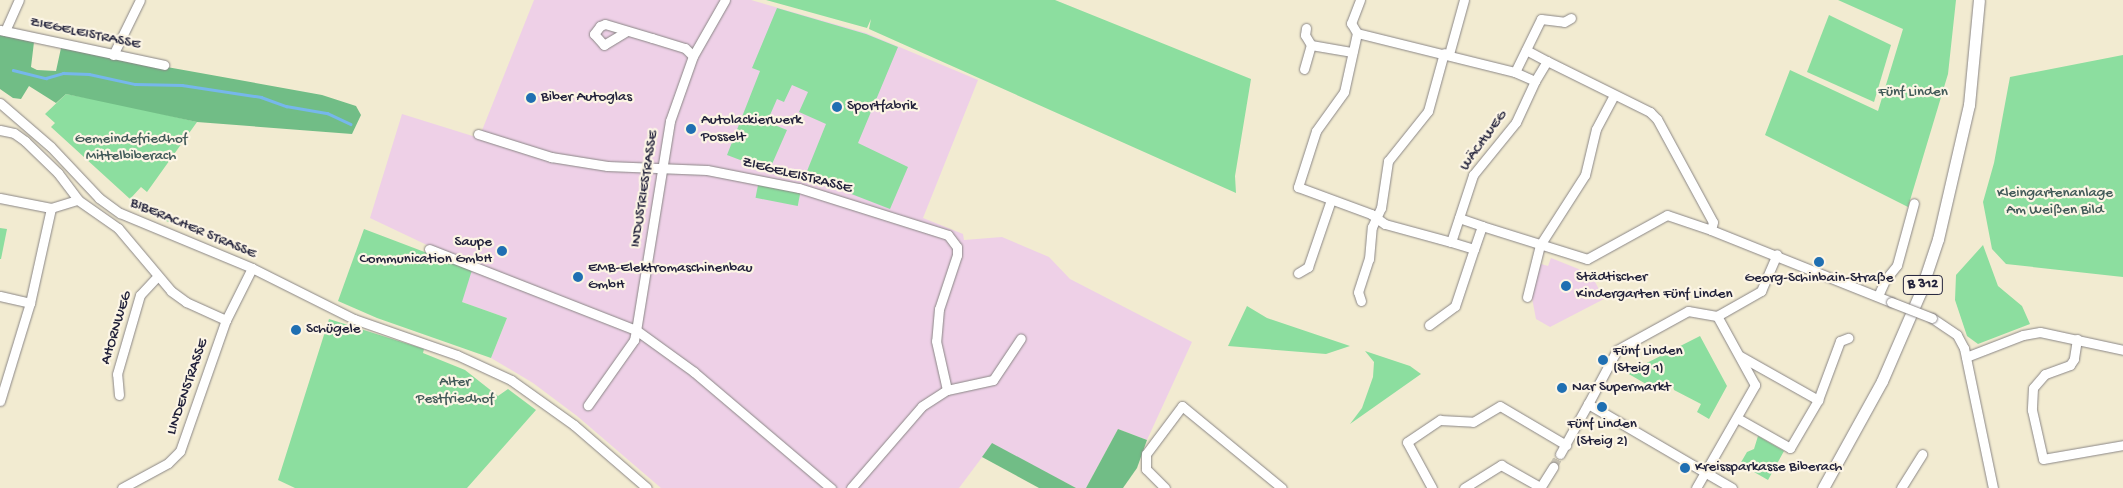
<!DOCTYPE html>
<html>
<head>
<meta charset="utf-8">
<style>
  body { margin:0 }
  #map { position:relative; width:2123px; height:488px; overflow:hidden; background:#f2ebd1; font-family:"Gochi Hand",sans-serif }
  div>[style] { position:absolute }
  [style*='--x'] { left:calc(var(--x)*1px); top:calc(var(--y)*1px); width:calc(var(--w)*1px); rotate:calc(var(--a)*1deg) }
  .built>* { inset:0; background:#eed0e7 }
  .green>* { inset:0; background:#8cde9f; transform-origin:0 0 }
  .forest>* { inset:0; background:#71bd86 }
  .stream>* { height:2.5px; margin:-1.25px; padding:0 1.25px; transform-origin:1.25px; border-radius:1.25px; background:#76b7eb }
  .minor-tunnel>* { height:9px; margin-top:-4.5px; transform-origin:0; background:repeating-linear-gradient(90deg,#c8c3b3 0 9px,transparent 0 13.5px) }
  .roads { filter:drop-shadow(0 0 1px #8a8686) drop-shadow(0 0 1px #8a8686) }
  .minor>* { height:9px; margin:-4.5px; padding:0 4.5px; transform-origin:4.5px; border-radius:4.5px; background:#fff }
  .major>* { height:11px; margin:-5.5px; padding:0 5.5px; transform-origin:5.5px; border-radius:5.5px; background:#fff }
  .bridges { filter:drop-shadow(0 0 1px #8a8686) drop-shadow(0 0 1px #8a8686) }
  .minor-bridge>* { height:9px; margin:-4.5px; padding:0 4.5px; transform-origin:4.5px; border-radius:4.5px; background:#fff }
  .dots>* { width:14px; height:14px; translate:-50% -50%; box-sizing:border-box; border:2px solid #fcf5e5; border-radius:50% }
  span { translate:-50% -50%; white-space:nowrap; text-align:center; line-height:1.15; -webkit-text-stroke:4.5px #fcf5e5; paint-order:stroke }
  .shield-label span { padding:1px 4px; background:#fcf5e5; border:1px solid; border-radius:4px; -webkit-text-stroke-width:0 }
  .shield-label { font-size:14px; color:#22223b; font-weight:700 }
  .street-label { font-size:15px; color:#22223b }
  .park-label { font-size:15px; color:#425a59 }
  .poi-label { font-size:15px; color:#22223b }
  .left { translate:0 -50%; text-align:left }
  .right { translate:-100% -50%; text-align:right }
</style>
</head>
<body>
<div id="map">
  <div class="built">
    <i style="clip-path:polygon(534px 0,751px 0,866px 33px,978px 80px,923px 218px,963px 234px,964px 240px,1002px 237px,1049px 257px,1070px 279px,1192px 342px,1147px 440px,1118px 429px,1086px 488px,1076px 488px,992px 444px,959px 488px,661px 488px,577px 416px,533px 383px,491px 358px,507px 318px,462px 302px,429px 246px,370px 218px,402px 114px,479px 138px)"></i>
    <i style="clip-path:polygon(1551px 258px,1591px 274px,1604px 299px,1550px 327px,1536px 319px,1531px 293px,1541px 264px,1548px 266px)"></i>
  </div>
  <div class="green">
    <i style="clip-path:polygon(766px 0,1055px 0,1251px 79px,1235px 176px,1236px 193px,869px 29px,871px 19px,867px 28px)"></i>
    <i style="clip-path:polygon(1838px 0,1956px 0,1948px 74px,1908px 207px,1765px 135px,1790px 70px,1878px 111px,1903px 29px)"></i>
    <i style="clip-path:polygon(777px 8px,866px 34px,898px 47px,858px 143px,908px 167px,890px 209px,805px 176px,826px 124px,799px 112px,808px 92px,792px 85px,784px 102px,777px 99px,767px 122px,787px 130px,769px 171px,727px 155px,760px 71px,752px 68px)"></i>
    <i style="clip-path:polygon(1829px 15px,1891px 45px,1874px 102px,1807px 72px)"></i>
    <i style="clip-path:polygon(2123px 55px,2123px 277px,2006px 264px,1992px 249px,1983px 202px,1994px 163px,2010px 77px)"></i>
    <i style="clip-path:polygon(66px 94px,115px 103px,197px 122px,147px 192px,141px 187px,130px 199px,51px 127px,55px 123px,45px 114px)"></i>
    <i style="left:758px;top:185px;width:43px;height:13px;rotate:11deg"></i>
    <i style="clip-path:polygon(137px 207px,200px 226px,198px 233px,137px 210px)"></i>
    <i style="clip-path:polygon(0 228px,7px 229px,1px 259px,0 259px)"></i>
    <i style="clip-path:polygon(364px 229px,472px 270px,462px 302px,507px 318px,491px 358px,377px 318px,338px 301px)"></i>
    <i style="clip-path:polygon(1983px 245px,1998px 286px,2022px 306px,2030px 324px,1978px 344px,1967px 336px,1955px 300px,1956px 275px)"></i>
    <i style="clip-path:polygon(1247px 306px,1267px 318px,1350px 346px,1326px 354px,1228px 346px)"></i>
    <i style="clip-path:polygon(329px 319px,424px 349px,423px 353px,465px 370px,498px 396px,508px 389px,536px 410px,467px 488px,295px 488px,278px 480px)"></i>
    <i style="clip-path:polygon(1700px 336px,1727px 386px,1709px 419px,1697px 412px,1701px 404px,1674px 390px,1672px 383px,1653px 388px,1627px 373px)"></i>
    <i style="clip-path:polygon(1365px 351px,1410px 366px,1421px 374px,1350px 424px,1362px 408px,1373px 377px,1374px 362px)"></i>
    <i style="clip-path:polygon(1758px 436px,1784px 451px,1768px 480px,1740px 464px,1747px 452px,1754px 449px)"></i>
  </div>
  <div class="forest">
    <i style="clip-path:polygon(0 35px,34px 42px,31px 67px,37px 70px,56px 71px,61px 48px,322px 95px,356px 106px,361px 115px,352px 134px,197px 122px,66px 94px,56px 103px,29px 86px,21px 99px,13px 98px,0 89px)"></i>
    <i style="clip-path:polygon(1118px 429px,1147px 440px,1137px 468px,1123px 488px,1086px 488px)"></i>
    <i style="clip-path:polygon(992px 443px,1076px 488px,1039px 488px,982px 457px)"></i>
  </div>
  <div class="stream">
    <i style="--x:13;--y:70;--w:34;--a:14"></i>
    <i style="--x:46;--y:78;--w:18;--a:-16"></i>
    <i style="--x:63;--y:73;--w:26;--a:2"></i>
    <i style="--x:89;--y:74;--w:47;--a:12.3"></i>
    <i style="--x:135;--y:84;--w:47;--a:1.2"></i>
    <i style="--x:182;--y:85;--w:80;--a:8.6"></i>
    <i style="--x:261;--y:97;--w:27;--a:20"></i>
    <i style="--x:286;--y:106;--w:42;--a:9.7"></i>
    <i style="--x:327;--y:113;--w:26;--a:25"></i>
  </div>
  <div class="minor-tunnel">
    <i style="--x:1553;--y:467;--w:15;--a:-62"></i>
  </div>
  <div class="roads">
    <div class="minor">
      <i style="--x:725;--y:0;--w:64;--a:119.7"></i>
      <i style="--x:693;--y:56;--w:69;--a:109.5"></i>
      <i style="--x:670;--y:121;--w:212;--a:99.2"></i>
      <i style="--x:636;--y:330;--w:72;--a:35.9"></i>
      <i style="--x:694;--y:372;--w:180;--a:40.3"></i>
      <i style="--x:1360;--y:0;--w:25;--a:111"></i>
      <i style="--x:1351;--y:23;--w:12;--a:59"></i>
      <i style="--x:1357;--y:33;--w:163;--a:13.9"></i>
      <i style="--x:1306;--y:28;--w:7;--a:98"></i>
      <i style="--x:1305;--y:35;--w:12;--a:59"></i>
      <i style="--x:0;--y:30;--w:168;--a:12"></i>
      <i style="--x:5;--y:31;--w:34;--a:-66"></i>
      <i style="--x:627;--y:31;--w:27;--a:149"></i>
      <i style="--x:604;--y:45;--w:15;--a:-132"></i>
      <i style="--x:594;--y:34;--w:10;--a:-53"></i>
      <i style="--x:600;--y:26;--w:5;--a:-22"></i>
      <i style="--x:605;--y:24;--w:49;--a:16.6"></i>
      <i style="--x:652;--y:38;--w:34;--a:17"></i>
      <i style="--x:685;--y:48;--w:11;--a:45"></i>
      <i style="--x:1357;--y:33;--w:60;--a:102.4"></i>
      <i style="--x:1344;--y:92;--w:48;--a:125.7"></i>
      <i style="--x:1316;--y:131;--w:59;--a:107.8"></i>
      <i style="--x:1298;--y:187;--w:78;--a:20.3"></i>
      <i style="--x:1371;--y:214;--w:17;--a:36"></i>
      <i style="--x:1385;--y:224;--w:68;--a:15.3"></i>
      <i style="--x:1526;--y:50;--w:24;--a:28"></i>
      <i style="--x:1547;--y:61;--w:23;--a:121"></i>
      <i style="--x:1535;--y:81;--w:22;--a:-156"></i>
      <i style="--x:1515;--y:72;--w:59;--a:-63.9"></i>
      <i style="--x:1541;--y:19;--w:23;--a:7"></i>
      <i style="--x:1564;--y:22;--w:8;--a:-30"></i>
      <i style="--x:1449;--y:54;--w:56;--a:-74.5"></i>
      <i style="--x:113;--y:55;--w:61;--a:-63.9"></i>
      <i style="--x:1547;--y:61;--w:115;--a:26.3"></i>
      <i style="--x:1650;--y:112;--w:10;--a:45"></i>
      <i style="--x:1657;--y:119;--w:117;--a:61.5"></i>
      <i style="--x:1713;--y:222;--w:8;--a:104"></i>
      <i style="--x:1711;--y:230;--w:194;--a:21.8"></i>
      <i style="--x:1304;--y:69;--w:25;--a:-74"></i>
      <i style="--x:1311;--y:45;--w:42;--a:9.7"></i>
      <i style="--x:0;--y:103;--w:67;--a:40.8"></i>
      <i style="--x:51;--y:147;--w:70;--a:46.7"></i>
      <i style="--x:99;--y:198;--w:26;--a:36"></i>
      <i style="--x:120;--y:213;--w:143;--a:22.6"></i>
      <i style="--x:252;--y:268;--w:114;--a:26.6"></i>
      <i style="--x:354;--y:319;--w:109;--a:19.3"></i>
      <i style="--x:457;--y:355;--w:60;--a:24.8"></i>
      <i style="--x:511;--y:380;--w:77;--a:35.5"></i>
      <i style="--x:574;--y:425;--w:96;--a:40.8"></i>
      <i style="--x:0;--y:130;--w:14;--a:12"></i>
      <i style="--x:14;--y:133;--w:14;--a:36"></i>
      <i style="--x:25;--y:141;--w:46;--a:44.1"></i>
      <i style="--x:58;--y:173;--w:34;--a:53"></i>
      <i style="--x:478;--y:134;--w:77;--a:17.5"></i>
      <i style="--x:551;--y:157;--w:57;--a:9.1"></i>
      <i style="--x:607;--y:166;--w:100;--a:2.3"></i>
      <i style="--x:707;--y:170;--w:94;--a:11.1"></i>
      <i style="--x:799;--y:188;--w:156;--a:17.5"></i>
      <i style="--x:948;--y:235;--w:15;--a:53"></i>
      <i style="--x:957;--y:247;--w:8;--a:90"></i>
      <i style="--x:957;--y:255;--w:57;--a:108.4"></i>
      <i style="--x:939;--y:309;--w:32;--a:95"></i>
      <i style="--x:936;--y:341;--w:50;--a:77.3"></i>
      <i style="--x:0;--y:198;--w:52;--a:11.1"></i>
      <i style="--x:51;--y:208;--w:28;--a:-17"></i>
      <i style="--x:78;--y:200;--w:49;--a:35"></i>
      <i style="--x:118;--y:228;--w:82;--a:49.9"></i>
      <i style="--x:171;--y:291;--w:19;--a:36"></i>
      <i style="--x:186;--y:302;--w:44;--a:24.2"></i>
      <i style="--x:1459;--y:218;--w:24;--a:19"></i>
      <i style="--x:1482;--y:226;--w:24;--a:109"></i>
      <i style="--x:1474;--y:249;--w:24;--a:-163"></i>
      <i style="--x:1451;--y:242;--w:71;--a:-71.8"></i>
      <i style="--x:1473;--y:175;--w:68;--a:-50.9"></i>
      <i style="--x:1516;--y:122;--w:45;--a:-65.1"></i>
      <i style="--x:1482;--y:226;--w:110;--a:17.4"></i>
      <i style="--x:1587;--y:259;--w:91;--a:-28.8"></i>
      <i style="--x:1667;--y:215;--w:46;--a:18.8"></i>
      <i style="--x:429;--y:249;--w:222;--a:21.4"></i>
      <i style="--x:636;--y:330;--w:10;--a:101"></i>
      <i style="--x:634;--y:340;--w:80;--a:125.3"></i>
      <i style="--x:1298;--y:273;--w:12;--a:-31"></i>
      <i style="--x:1308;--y:267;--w:71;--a:-71.1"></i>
      <i style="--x:0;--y:296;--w:31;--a:13"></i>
      <i style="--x:30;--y:303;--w:97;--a:-77.5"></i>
      <i style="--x:1878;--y:296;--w:17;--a:-66"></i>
      <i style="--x:1885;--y:280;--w:19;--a:-51"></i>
      <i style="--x:1897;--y:265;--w:64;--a:-74.7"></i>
      <i style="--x:1527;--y:297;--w:54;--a:-76"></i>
      <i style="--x:1540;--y:245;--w:83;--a:-57.3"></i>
      <i style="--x:1585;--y:175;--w:47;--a:-76.6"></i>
      <i style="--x:1596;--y:129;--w:38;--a:-62"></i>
      <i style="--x:1361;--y:301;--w:9;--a:-108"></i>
      <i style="--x:1358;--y:292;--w:35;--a:-72"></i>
      <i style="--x:1369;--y:259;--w:32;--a:-85"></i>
      <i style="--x:1372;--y:227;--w:21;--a:-65"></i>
      <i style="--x:1381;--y:208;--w:48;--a:-81.5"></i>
      <i style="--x:1388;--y:161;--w:64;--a:-51.3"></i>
      <i style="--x:1428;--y:111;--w:60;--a:-74.6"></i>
      <i style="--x:1932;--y:318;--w:30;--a:34"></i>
      <i style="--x:1957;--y:335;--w:15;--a:62"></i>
      <i style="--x:1964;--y:348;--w:143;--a:78.3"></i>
      <i style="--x:1429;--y:325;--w:32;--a:-36"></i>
      <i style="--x:1455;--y:306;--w:60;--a:-71.6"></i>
      <i style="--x:2077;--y:339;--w:20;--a:99"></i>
      <i style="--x:2074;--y:359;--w:7;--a:124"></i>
      <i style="--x:2070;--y:365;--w:27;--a:160"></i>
      <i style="--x:2045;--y:374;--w:18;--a:131"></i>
      <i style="--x:2033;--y:388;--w:22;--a:93"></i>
      <i style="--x:2032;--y:410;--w:50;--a:77.3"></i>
      <i style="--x:2043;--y:459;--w:81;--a:-9.9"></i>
      <i style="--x:1740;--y:356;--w:90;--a:29.4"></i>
      <i style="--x:1966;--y:357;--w:61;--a:-21.1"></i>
      <i style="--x:2023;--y:335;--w:17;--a:-10"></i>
      <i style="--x:2040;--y:332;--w:85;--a:12.2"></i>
      <i style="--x:119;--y:395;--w:21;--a:-95"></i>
      <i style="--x:117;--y:374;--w:82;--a:-73.8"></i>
      <i style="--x:140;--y:295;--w:26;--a:-47"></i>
      <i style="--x:0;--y:401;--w:102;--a:-73"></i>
      <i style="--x:1737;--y:418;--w:61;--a:29.5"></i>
      <i style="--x:1790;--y:448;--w:56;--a:-59.7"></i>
      <i style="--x:1818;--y:400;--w:63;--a:-69.6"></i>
      <i style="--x:1840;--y:341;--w:9;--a:-21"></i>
      <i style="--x:1560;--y:454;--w:57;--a:-60.8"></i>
      <i style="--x:122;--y:488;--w:52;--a:-28.5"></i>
      <i style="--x:168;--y:463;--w:17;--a:-45"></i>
      <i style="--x:180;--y:451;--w:139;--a:-70.7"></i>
      <i style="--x:226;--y:320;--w:58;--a:-63.4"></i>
      <i style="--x:851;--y:488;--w:108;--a:-49.1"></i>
      <i style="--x:922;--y:406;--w:30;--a:-33"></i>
      <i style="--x:947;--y:390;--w:47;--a:-12.3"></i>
      <i style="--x:993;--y:380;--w:50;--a:-56.3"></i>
      <i style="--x:1165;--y:488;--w:27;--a:-135"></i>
      <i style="--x:1146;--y:469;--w:15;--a:-90"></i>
      <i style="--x:1146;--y:454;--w:60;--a:-53.1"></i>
      <i style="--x:1182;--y:406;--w:129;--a:39.4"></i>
      <i style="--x:1432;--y:488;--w:52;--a:-118.5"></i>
      <i style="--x:1407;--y:442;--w:40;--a:-34"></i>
      <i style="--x:1440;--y:420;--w:33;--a:3"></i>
      <i style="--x:1473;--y:422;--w:31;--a:-31"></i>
      <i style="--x:1500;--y:406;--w:77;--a:30.6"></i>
      <i style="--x:1464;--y:488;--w:44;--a:-31.9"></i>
      <i style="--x:1501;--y:465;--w:45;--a:29.4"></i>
      <i style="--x:1540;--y:488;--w:25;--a:-58"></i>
      <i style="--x:1696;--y:488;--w:119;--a:-60.2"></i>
      <i style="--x:1755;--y:385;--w:79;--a:-118.8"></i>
      <i style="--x:1732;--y:488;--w:167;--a:-149.7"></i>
      <i style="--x:1588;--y:404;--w:61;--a:-61.8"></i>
      <i style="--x:1617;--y:350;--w:81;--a:-28.8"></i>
      <i style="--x:1688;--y:311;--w:29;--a:10"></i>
      <i style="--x:1717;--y:316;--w:51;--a:-29.6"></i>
      <i style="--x:1761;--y:291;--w:40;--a:-66.6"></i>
      <i style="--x:1901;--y:488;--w:40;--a:-58"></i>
    </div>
    <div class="major">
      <i style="--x:1823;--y:488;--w:122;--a:-61.1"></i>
      <i style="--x:1882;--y:381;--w:96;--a:-66.6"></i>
      <i style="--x:1920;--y:293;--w:57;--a:-71.6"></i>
      <i style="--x:1938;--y:239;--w:138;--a:-77"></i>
      <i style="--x:1969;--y:105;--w:105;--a:-84.6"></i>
    </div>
  </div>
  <div class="bridges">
    <div class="minor-bridge">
      <i style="--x:1891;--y:302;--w:44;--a:21.3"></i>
    </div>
  </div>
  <div class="dots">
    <i style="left:531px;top:98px;background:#1f6fb2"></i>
    <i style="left:837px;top:107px;background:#1f6fb2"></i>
    <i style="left:691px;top:129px;background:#1f6fb2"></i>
    <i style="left:502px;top:251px;background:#1f6fb2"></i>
    <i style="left:1819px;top:262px;background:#1f6fb2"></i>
    <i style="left:578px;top:277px;background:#1f6fb2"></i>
    <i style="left:1566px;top:286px;background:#1f6fb2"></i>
    <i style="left:296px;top:330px;background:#1f6fb2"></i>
    <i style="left:1603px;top:360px;background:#1f6fb2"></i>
    <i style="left:1562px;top:388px;background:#1f6fb2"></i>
    <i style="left:1602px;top:407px;background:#1f6fb2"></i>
    <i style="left:1685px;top:468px;background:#1f6fb2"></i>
  </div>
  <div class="shield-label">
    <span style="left:1923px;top:285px">B 312</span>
  </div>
  <div class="street-label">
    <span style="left:85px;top:34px;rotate:12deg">ZIEGELEISTRASSE</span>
    <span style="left:1484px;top:141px;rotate:-54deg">WÄCHWEG</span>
    <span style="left:797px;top:176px;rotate:14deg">ZIEGELEISTRASSE</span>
    <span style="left:645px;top:189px;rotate:-81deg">INDUSTRIESTRASSE</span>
    <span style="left:193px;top:229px;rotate:23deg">BIBERACHER STRASSE</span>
    <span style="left:117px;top:328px;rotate:-73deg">AHORNWEG</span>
    <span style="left:188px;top:387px;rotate:-71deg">LINDENSTRASSE</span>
  </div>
  <div class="park-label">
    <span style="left:1913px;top:93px">Fünf Linden</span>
    <span style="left:131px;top:148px">Gemeindefriedhof<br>Mittelbiberach</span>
    <span style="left:2055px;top:202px">Kleingartenanlage<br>Am Weißen Bild</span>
    <span style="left:455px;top:391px">Alter<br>Pestfriedhof</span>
  </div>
  <div class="poi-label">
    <span class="left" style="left:541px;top:98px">Biber Autoglas</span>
    <span class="left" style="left:847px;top:107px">Sportfabrik</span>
    <span class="left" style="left:701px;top:129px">Autolackierwerk<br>Posselt</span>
    <span class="right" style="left:492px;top:251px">Saupe<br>Communication GmbH</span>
    <span class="left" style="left:588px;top:277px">EMB-Elektromaschinenbau<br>GmbH</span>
    <span class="left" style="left:1576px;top:286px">Städtischer<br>Kindergarten Fünf Linden</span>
    <span style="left:1819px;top:279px">Georg-Schinbain-Straße</span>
    <span class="left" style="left:306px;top:330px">Schügele</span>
    <span class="left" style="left:1613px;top:360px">Fünf Linden<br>(Steig 1)</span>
    <span class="left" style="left:1572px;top:388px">Nar Supermarkt</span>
    <span style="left:1602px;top:433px">Fünf Linden<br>(Steig 2)</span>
    <span class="left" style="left:1695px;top:468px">Kreissparkasse Biberach</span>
  </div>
</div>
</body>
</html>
